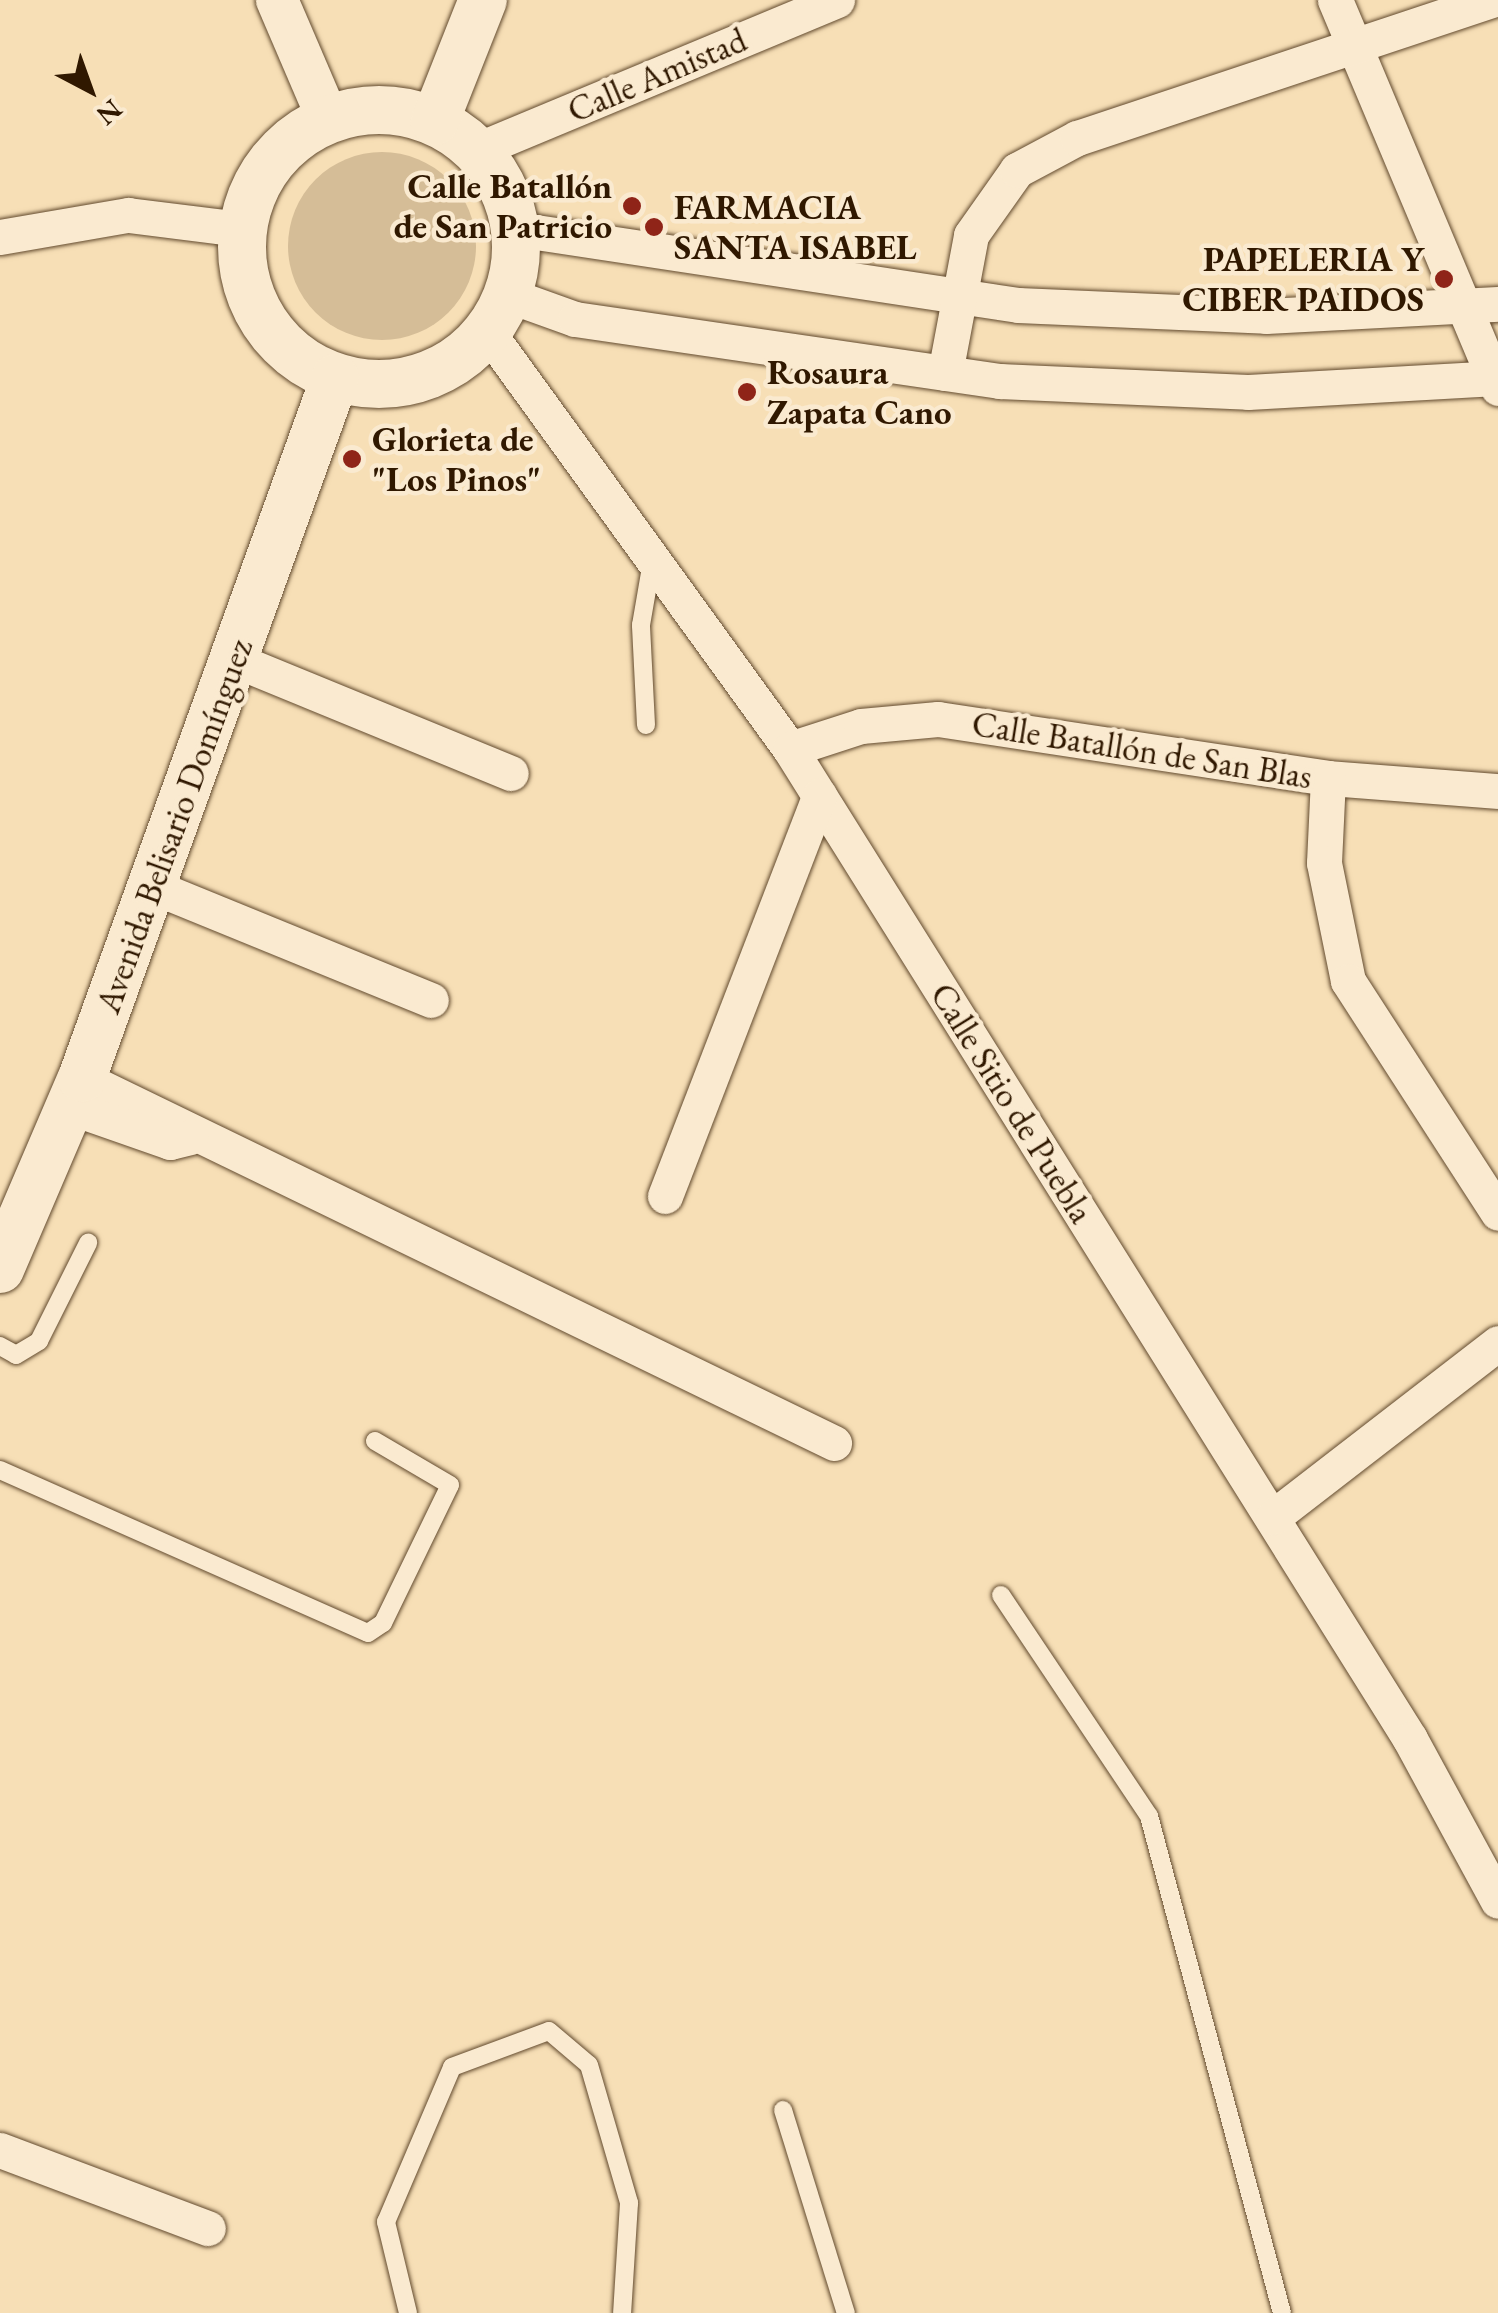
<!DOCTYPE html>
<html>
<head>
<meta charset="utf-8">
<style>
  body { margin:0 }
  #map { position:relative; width:1498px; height:2313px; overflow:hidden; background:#f7dfb6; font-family:"EB Garamond",serif }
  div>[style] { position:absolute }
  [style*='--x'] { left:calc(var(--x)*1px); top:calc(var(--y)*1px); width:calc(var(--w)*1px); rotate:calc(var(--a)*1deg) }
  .green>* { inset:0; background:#d5bd97 }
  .round { border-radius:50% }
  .roads { filter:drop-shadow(0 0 2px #624a2e) drop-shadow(0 0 2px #624a2e) }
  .service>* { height:18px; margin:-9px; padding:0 9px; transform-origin:9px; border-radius:9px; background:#faead0 }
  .minor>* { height:35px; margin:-17.5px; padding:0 17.5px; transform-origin:17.5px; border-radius:17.5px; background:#faead0 }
  .tertiary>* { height:42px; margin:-21px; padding:0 21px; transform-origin:21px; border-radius:21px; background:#faead0 }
  .secondary>* { height:48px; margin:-24px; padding:0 24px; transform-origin:24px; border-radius:24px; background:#faead0 }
  .secondary>.ring { margin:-24px; padding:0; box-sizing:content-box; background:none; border:48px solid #faead0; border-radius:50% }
  .dots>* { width:28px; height:28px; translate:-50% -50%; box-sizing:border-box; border:5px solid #faead0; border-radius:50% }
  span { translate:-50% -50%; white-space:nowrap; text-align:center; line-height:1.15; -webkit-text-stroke:9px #faead0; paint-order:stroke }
  .street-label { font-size:35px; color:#301800 }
  .poi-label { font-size:35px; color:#301800; font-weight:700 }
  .right { translate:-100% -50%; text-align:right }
  .left { translate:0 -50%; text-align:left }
  .north { position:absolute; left:40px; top:40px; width:100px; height:100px; -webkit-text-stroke:8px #faead0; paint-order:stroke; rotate:139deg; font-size:28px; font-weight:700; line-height:40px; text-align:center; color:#301800 }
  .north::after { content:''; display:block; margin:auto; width:35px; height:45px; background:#301800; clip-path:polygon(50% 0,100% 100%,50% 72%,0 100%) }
</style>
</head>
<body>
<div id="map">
  <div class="green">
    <i class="round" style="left:288px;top:152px;width:188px;height:188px"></i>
  </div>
  <div class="roads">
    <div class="service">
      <i style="--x:646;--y:725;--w:100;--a:-92.9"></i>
      <i style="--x:641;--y:625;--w:65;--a:-80.2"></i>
      <i style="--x:0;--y:1346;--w:18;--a:29"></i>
      <i style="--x:16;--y:1355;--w:27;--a:-31"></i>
      <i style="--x:39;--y:1341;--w:110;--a:-63.4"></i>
      <i style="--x:0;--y:1470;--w:402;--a:23.9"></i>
      <i style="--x:368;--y:1633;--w:18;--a:-34"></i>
      <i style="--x:383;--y:1623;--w:153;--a:-64.1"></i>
      <i style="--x:450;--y:1485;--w:87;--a:-149.6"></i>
      <i style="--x:1001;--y:1595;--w:266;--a:56.2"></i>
      <i style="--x:1149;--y:1816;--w:514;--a:75.02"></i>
      <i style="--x:783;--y:2110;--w:213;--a:72.8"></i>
      <i style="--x:408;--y:2313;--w:94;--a:-103.6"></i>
      <i style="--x:386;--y:2222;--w:168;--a:-66.9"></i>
      <i style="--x:452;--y:2067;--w:103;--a:-20.4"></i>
      <i style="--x:549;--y:2031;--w:52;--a:40.4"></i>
      <i style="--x:589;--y:2065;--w:144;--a:73.8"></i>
      <i style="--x:629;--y:2203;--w:110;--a:93.6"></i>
    </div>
    <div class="minor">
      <i style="--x:1335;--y:0;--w:421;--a:67.2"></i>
      <i style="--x:477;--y:150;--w:390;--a:-22.6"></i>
      <i style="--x:516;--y:229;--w:508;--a:8.61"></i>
      <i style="--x:1018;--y:305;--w:248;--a:2.5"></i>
      <i style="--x:1266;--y:316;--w:232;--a:-3"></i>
      <i style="--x:0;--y:237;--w:130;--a:-9.8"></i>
      <i style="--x:128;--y:215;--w:114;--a:7.1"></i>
      <i style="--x:508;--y:295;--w:71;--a:19.7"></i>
      <i style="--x:575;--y:319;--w:429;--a:8.3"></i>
      <i style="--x:999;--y:381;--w:249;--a:2.5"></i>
      <i style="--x:1248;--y:392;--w:250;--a:-3.2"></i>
      <i style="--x:487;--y:331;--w:516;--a:54.06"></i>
      <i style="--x:790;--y:749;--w:1168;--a:57.94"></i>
      <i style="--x:1410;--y:1739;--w:184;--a:61.5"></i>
      <i style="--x:945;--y:373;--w:140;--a:-79.3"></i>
      <i style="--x:971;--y:235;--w:80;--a:-54.7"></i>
      <i style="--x:1017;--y:170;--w:68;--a:-28.1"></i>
      <i style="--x:1077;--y:138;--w:438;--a:-18.4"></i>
      <i style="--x:235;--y:660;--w:298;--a:22.3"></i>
      <i style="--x:790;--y:749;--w:75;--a:-17.9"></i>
      <i style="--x:861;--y:726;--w:77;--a:-5.2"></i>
      <i style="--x:938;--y:719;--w:394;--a:8.6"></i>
      <i style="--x:1328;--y:778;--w:170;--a:4.4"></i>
      <i style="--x:1328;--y:778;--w:85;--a:92.7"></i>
      <i style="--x:1324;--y:863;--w:120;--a:78.5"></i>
      <i style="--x:1348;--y:981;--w:276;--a:57.1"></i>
      <i style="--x:154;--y:887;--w:299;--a:22.2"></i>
      <i style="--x:82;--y:1078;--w:836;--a:25.89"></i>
      <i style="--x:70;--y:1107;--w:106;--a:19.3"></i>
      <i style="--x:170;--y:1142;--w:21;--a:-14"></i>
      <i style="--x:665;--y:1196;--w:429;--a:-68.9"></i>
      <i style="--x:1273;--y:1517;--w:284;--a:-37.7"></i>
      <i style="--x:0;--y:2150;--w:222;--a:20.6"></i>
    </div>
    <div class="tertiary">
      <i style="--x:277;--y:0;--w:129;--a:66.8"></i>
    </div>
    <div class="secondary">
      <i class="ring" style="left:242px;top:110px;width:226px;height:226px"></i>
      <i style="--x:435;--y:121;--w:130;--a:-68.4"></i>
      <i style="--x:0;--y:1269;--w:208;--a:-66.8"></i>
      <i style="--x:82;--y:1078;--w:744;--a:-70.13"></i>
    </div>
  </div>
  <div class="dots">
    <i style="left:632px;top:206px;background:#8f2418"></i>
    <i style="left:654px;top:227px;background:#8f2418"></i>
    <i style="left:1444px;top:279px;background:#8f2418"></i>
    <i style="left:747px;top:392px;background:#8f2418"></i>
    <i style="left:352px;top:459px;background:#8f2418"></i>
  </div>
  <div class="street-label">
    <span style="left:657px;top:75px;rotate:-23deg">Calle Amistad</span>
    <span style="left:1142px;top:750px;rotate:9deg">Calle Batallón de San Blas</span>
    <span style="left:174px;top:826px;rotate:-70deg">Avenida Belisario Domínguez</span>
    <span style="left:1012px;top:1103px;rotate:58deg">Calle Sitio de Puebla</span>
  </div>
  <div class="poi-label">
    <span class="right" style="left:612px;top:206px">Calle Batallón<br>de San Patricio</span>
    <span class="left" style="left:674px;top:227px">FARMACIA<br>SANTA ISABEL</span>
    <span class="right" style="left:1424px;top:279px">PAPELERIA Y<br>CIBER PAIDOS</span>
    <span class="left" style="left:767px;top:392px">Rosaura<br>Zapata Cano</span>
    <span class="left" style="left:372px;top:459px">Glorieta de<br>"Los Pinos"</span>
  </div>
  <div class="north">N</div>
</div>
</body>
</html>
